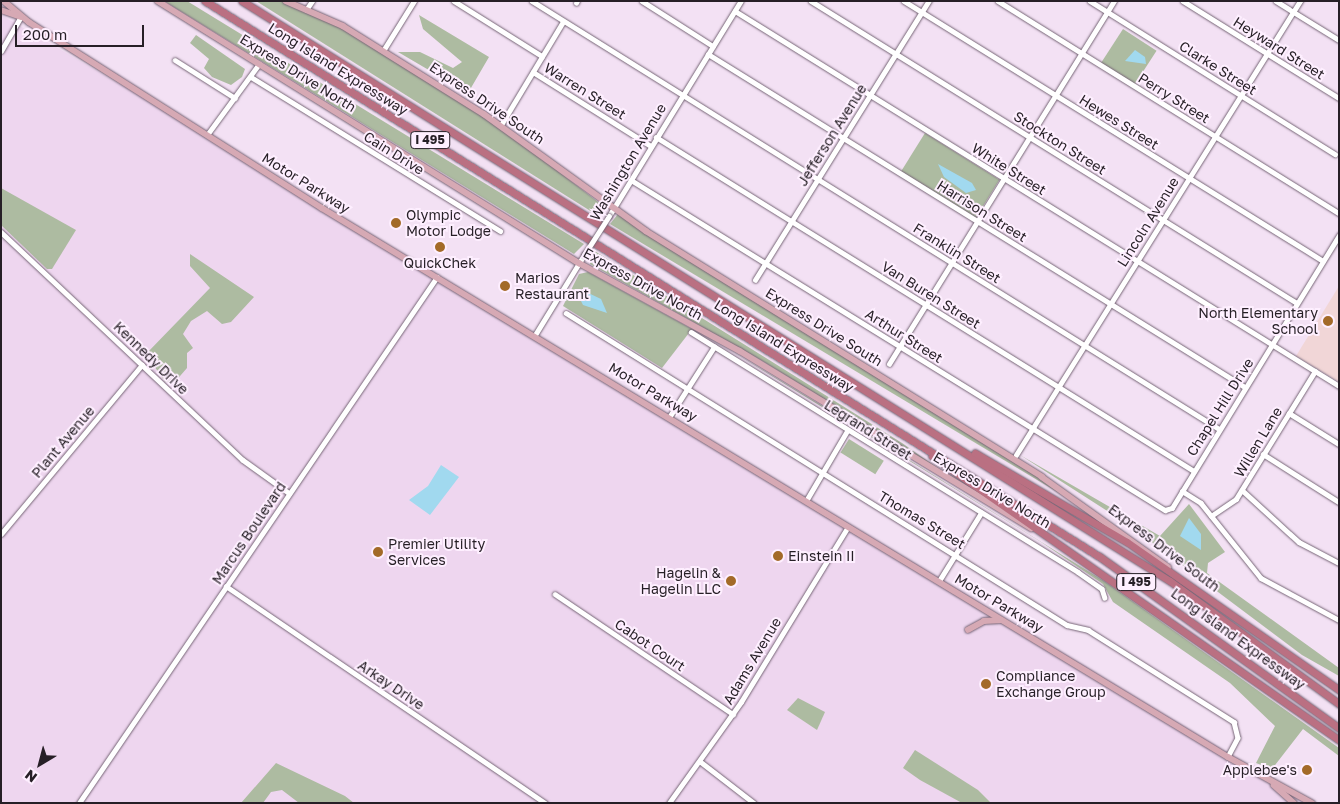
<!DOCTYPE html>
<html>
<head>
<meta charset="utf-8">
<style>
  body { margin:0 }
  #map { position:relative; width:1340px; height:804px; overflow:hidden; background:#f3e1f4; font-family:"Golos Text",sans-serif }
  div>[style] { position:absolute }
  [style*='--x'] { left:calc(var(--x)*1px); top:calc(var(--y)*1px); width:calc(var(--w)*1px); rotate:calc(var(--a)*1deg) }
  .built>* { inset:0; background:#eed6ef }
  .education>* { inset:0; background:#f1d6d7 }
  .green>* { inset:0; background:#adbba1; transform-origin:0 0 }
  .water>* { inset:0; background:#a1d9ef }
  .roads { filter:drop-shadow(0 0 1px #766576) drop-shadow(0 0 1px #766576) }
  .minor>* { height:4.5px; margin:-2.25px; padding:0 2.25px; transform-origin:2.25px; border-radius:2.25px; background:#fff }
  .major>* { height:5.5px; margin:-2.75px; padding:0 2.75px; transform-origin:2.75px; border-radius:2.75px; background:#d6a9b4 }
  .highway>* { height:7px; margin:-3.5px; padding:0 3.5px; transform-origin:3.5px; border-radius:3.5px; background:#ba7082 }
  .bridges { filter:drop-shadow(0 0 1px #766576) drop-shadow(0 0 1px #766576) }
  .minor-bridge>* { height:4.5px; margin:-2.25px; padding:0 2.25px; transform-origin:2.25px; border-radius:2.25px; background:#fff }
  .dots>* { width:14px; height:14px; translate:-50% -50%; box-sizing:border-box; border:2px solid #feefff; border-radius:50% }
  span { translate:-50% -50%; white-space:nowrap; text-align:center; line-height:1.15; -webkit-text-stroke:4px #feefff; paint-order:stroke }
  .shield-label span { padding:1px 4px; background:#feefff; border:1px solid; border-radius:4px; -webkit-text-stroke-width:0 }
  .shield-label { font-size:12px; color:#261f26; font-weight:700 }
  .street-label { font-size:14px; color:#261f26 }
  .poi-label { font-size:14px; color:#261f26 }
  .left { translate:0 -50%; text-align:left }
  .right { translate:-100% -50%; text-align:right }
  .frame { position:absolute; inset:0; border:2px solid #261f26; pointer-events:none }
  .north { position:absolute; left:15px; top:739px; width:50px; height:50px; -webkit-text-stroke:4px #feefff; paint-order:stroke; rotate:217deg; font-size:14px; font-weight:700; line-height:20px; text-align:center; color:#261f26 }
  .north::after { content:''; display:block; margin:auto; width:18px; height:22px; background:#261f26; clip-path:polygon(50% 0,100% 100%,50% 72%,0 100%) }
  .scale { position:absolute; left:15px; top:25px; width:129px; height:22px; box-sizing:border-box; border:2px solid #261f26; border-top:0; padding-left:6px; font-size:15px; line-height:18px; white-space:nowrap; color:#261f26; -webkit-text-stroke:4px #feefff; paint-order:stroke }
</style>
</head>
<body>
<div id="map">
  <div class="built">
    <i style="clip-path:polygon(1px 15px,207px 135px,1312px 803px,1px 803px)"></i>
  </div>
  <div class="education">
    <i style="clip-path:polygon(1339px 286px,1339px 382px,1296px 356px)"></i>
  </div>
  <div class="green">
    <i style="clip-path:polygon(164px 1px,187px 1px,584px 244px,574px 254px)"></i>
    <i style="clip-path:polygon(256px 1px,282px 1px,341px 28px,494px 122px,606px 208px,600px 217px)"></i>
    <i style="clip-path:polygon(419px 15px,489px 57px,468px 93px,398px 52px,420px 52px,453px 68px,462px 62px,423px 29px)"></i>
    <i style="left:1123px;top:29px;width:40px;height:41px;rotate:33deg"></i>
    <i style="clip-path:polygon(196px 35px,245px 69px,242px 77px,231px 85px,212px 77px,204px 68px,209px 59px,190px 43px)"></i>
    <i style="left:925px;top:133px;width:88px;height:45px;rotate:32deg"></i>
    <i style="clip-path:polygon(1px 188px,76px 230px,52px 269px,47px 269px,1px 225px)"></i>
    <i style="clip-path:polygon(618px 214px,1037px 476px,1074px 502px,610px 224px)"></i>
    <i style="clip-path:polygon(593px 250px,902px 443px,949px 476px,759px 359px,590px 264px)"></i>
    <i style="clip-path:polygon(190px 254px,254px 297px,231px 322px,222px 324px,207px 311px,191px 321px,183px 334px,193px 348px,187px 353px,187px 368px,174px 383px,165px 382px,146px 354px,210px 288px,190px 266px)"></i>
    <i style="clip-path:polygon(588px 272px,692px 329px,662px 368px,563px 306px,579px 274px)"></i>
    <i style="clip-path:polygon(731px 351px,816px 402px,1104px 581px,1339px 748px,1339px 756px,1303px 729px,1272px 769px,1256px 763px,1275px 726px,1230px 683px,1113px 602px,1103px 584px,1041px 542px)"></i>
    <i style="left:849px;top:439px;width:41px;height:16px;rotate:32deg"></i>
    <i style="clip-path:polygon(1020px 455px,1160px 536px,1189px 504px,1225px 552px,1208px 563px,1207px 573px,1339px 668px,1339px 676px,1302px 655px,1126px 523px)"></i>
    <i style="clip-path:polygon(798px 698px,825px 712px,817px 730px,787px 710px)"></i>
    <i style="clip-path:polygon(915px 750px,978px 790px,991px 803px,962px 803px,920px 780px,903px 768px)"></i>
    <i style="clip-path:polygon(276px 763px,345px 796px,354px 803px,299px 803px,282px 790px,271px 792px,263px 803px,241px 803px)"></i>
  </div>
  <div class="water">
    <i style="clip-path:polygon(1135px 50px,1145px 57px,1146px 64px,1125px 61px)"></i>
    <i style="clip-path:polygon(938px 164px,972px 183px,976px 190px,966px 193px,944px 177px)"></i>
    <i style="clip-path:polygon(582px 290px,601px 299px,607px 313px,583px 305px,577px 293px)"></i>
    <i style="clip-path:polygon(441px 465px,459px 477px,430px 515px,409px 500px,428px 486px)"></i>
    <i style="clip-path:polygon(1189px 518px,1201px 534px,1201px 550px,1180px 536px)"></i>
  </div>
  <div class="roads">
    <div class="minor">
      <i style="--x:454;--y:1;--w:104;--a:32"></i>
      <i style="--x:532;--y:1;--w:809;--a:31.92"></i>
      <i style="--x:642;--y:1;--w:84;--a:32.4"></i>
      <i style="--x:811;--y:1;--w:572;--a:31.86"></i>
      <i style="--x:904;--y:1;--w:493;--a:31.8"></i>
      <i style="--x:998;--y:1;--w:402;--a:31.9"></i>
      <i style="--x:1090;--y:1;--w:289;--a:32"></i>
      <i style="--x:1183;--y:1;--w:184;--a:31.9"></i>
      <i style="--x:1276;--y:1;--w:74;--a:31.8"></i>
      <i style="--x:576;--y:3;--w:2;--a:-63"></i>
      <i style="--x:306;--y:10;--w:11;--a:-56"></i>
      <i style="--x:735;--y:11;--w:711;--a:31.83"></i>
      <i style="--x:1;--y:51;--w:39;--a:-60"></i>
      <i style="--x:383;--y:51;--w:59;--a:-58.2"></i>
      <i style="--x:708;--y:54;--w:632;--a:31.8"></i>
      <i style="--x:175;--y:60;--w:71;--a:32.3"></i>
      <i style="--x:533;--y:72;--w:139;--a:32.1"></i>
      <i style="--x:251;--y:77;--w:293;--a:31.7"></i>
      <i style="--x:501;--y:125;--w:120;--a:-59"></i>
      <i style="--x:207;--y:135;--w:88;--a:-53.8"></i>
      <i style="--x:656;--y:137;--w:633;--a:31.83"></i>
      <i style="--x:631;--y:180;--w:628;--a:31.72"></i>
      <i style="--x:1165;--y:510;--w:7;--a:-16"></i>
      <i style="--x:1172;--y:508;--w:320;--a:-58.5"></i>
      <i style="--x:609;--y:216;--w:252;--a:-58.5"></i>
      <i style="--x:1;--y:232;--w:332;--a:43.3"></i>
      <i style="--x:243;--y:460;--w:57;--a:35.7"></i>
      <i style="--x:755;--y:280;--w:329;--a:-58.1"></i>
      <i style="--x:566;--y:313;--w:590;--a:31.91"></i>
      <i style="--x:1067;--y:625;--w:22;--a:13"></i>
      <i style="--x:1088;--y:630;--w:173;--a:32.2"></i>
      <i style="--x:1234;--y:722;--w:16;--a:76"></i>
      <i style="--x:1238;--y:738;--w:21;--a:118"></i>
      <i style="--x:691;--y:332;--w:455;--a:31.8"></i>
      <i style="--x:1078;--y:572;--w:29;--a:35"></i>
      <i style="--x:1102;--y:589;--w:9;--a:72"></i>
      <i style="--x:535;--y:335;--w:94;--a:-58.5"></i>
      <i style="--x:889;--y:364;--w:427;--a:-58.2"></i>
      <i style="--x:1289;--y:413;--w:59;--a:31.8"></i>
      <i style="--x:670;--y:416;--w:82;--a:-57.5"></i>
      <i style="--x:1263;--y:454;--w:90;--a:32.3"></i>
      <i style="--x:1016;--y:455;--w:536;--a:-57.97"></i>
      <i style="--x:1242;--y:490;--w:77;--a:42.4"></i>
      <i style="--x:1299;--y:542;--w:45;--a:27.7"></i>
      <i style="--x:1182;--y:491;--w:22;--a:32"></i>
      <i style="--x:1201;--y:503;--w:96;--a:51.3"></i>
      <i style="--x:1261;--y:578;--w:89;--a:28.3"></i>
      <i style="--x:806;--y:501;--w:81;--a:-59.6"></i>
      <i style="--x:1211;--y:516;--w:30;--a:-34"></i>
      <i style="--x:1236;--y:499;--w:150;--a:-58.3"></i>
      <i style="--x:1;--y:534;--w:220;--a:-50.2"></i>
      <i style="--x:939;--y:581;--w:80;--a:-58.3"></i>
      <i style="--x:226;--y:586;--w:386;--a:34.2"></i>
      <i style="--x:555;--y:594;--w:215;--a:34"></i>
      <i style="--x:701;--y:762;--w:67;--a:37.7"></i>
      <i style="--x:79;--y:803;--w:636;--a:-55.76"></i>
      <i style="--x:669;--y:803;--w:124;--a:-54.5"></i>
      <i style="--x:741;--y:702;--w:205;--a:-58.6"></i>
    </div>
    <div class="major">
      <i style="--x:4;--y:1;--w:33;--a:40"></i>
      <i style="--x:29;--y:22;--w:347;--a:32.4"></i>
      <i style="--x:322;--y:208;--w:1059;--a:31.21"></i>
      <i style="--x:1228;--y:757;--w:96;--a:28.7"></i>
      <i style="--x:158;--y:1;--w:496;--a:31.9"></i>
      <i style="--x:579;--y:263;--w:183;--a:28.7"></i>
      <i style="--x:740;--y:351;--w:341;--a:31.3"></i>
      <i style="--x:286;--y:1;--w:62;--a:23.7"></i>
      <i style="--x:343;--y:26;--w:166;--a:32"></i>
      <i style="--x:484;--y:114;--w:200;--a:35.8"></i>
      <i style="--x:646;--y:231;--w:466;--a:31.8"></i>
      <i style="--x:1042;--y:477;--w:155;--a:35.5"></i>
      <i style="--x:1;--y:10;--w:21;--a:19"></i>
      <i style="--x:968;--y:630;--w:18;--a:-29"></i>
      <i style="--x:984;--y:621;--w:17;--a:-3"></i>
      <i style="--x:1274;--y:785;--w:27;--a:42"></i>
    </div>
    <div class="highway">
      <i style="--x:205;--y:1;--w:1054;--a:31.85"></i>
      <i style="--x:1100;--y:557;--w:294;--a:35.6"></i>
      <i style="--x:242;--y:1;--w:1094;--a:32.01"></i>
      <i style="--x:1170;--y:581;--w:209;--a:36"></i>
      <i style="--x:975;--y:453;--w:176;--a:30.4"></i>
      <i style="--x:1127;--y:542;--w:259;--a:34.9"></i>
      <i style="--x:932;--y:456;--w:496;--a:34.9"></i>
    </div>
  </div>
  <div class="bridges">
    <div class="minor-bridge">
      <i style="--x:584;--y:255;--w:46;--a:-57.3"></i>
    </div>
  </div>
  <div class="dots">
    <i style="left:396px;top:223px;background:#a36a28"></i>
    <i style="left:440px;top:247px;background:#a36a28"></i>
    <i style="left:505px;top:286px;background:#a36a28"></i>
    <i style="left:1328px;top:321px;background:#a36a28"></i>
    <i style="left:378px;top:552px;background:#a36a28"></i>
    <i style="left:778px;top:556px;background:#a36a28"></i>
    <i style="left:731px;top:581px;background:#a36a28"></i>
    <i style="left:986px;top:684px;background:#a36a28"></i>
    <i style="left:1307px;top:770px;background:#a36a28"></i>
  </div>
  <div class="shield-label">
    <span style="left:430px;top:140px">I 495</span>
    <span style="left:1136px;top:582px">I 495</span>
  </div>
  <div class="street-label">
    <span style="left:1279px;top:48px;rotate:32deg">Heyward Street</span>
    <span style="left:1218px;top:68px;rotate:32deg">Clarke Street</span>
    <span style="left:338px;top:69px;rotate:32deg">Long Island Expressway</span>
    <span style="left:298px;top:73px;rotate:32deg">Express Drive North</span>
    <span style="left:585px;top:91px;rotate:32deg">Warren Street</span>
    <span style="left:1174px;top:98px;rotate:32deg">Perry Street</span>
    <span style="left:487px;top:103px;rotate:34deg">Express Drive South</span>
    <span style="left:1119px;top:122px;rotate:32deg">Hewes Street</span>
    <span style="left:832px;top:135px;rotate:-58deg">Jefferson Avenue</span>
    <span style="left:1060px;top:143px;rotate:32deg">Stockton Street</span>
    <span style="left:394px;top:153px;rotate:32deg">Cain Drive</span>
    <span style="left:628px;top:162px;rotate:-59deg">Washington Avenue</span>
    <span style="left:1009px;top:169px;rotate:32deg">White Street</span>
    <span style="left:306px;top:183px;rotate:32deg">Motor Parkway</span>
    <span style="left:982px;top:211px;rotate:32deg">Harrison Street</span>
    <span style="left:1148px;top:222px;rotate:-58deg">Lincoln Avenue</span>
    <span style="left:957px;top:253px;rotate:32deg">Franklin Street</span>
    <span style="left:643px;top:284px;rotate:29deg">Express Drive North</span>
    <span style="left:931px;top:295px;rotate:32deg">Van Buren Street</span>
    <span style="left:824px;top:327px;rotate:32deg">Express Drive South</span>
    <span style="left:904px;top:336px;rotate:32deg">Arthur Street</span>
    <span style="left:784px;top:346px;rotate:32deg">Long Island Expressway</span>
    <span style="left:151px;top:358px;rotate:44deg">Kennedy Drive</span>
    <span style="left:653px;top:392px;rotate:31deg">Motor Parkway</span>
    <span style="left:1220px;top:407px;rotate:-58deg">Chapel Hill Drive</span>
    <span style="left:868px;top:430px;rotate:32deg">Legrand Street</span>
    <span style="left:63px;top:442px;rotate:-50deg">Plant Avenue</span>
    <span style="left:1258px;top:442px;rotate:-59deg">Willen Lane</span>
    <span style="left:992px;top:490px;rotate:31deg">Express Drive North</span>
    <span style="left:922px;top:520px;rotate:31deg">Thomas Street</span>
    <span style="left:249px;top:533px;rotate:-56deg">Marcus Boulevard</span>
    <span style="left:1164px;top:548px;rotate:37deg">Express Drive South</span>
    <span style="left:999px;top:603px;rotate:31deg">Motor Parkway</span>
    <span style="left:1238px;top:639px;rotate:36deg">Long Island Expressway</span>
    <span style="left:650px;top:645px;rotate:34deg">Cabot Court</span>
    <span style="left:752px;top:661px;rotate:-59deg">Adams Avenue</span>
    <span style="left:391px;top:685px;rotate:34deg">Arkay Drive</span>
  </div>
  <div class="poi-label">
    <span class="left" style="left:406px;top:223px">Olympic<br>Motor Lodge</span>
    <span style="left:440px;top:263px">QuickChek</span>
    <span class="left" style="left:515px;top:286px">Marios<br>Restaurant</span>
    <span class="right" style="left:1318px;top:321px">North Elementary<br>School</span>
    <span class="left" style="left:388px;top:552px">Premier Utility<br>Services</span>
    <span class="left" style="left:788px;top:556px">Einstein II</span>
    <span class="right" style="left:721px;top:581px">Hagelin &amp;<br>Hagelin LLC</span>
    <span class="left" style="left:996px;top:684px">Compliance<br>Exchange Group</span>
    <span class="right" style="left:1297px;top:770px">Applebee's</span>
  </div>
  <div class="frame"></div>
  <div class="north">N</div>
  <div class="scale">200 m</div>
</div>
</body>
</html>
